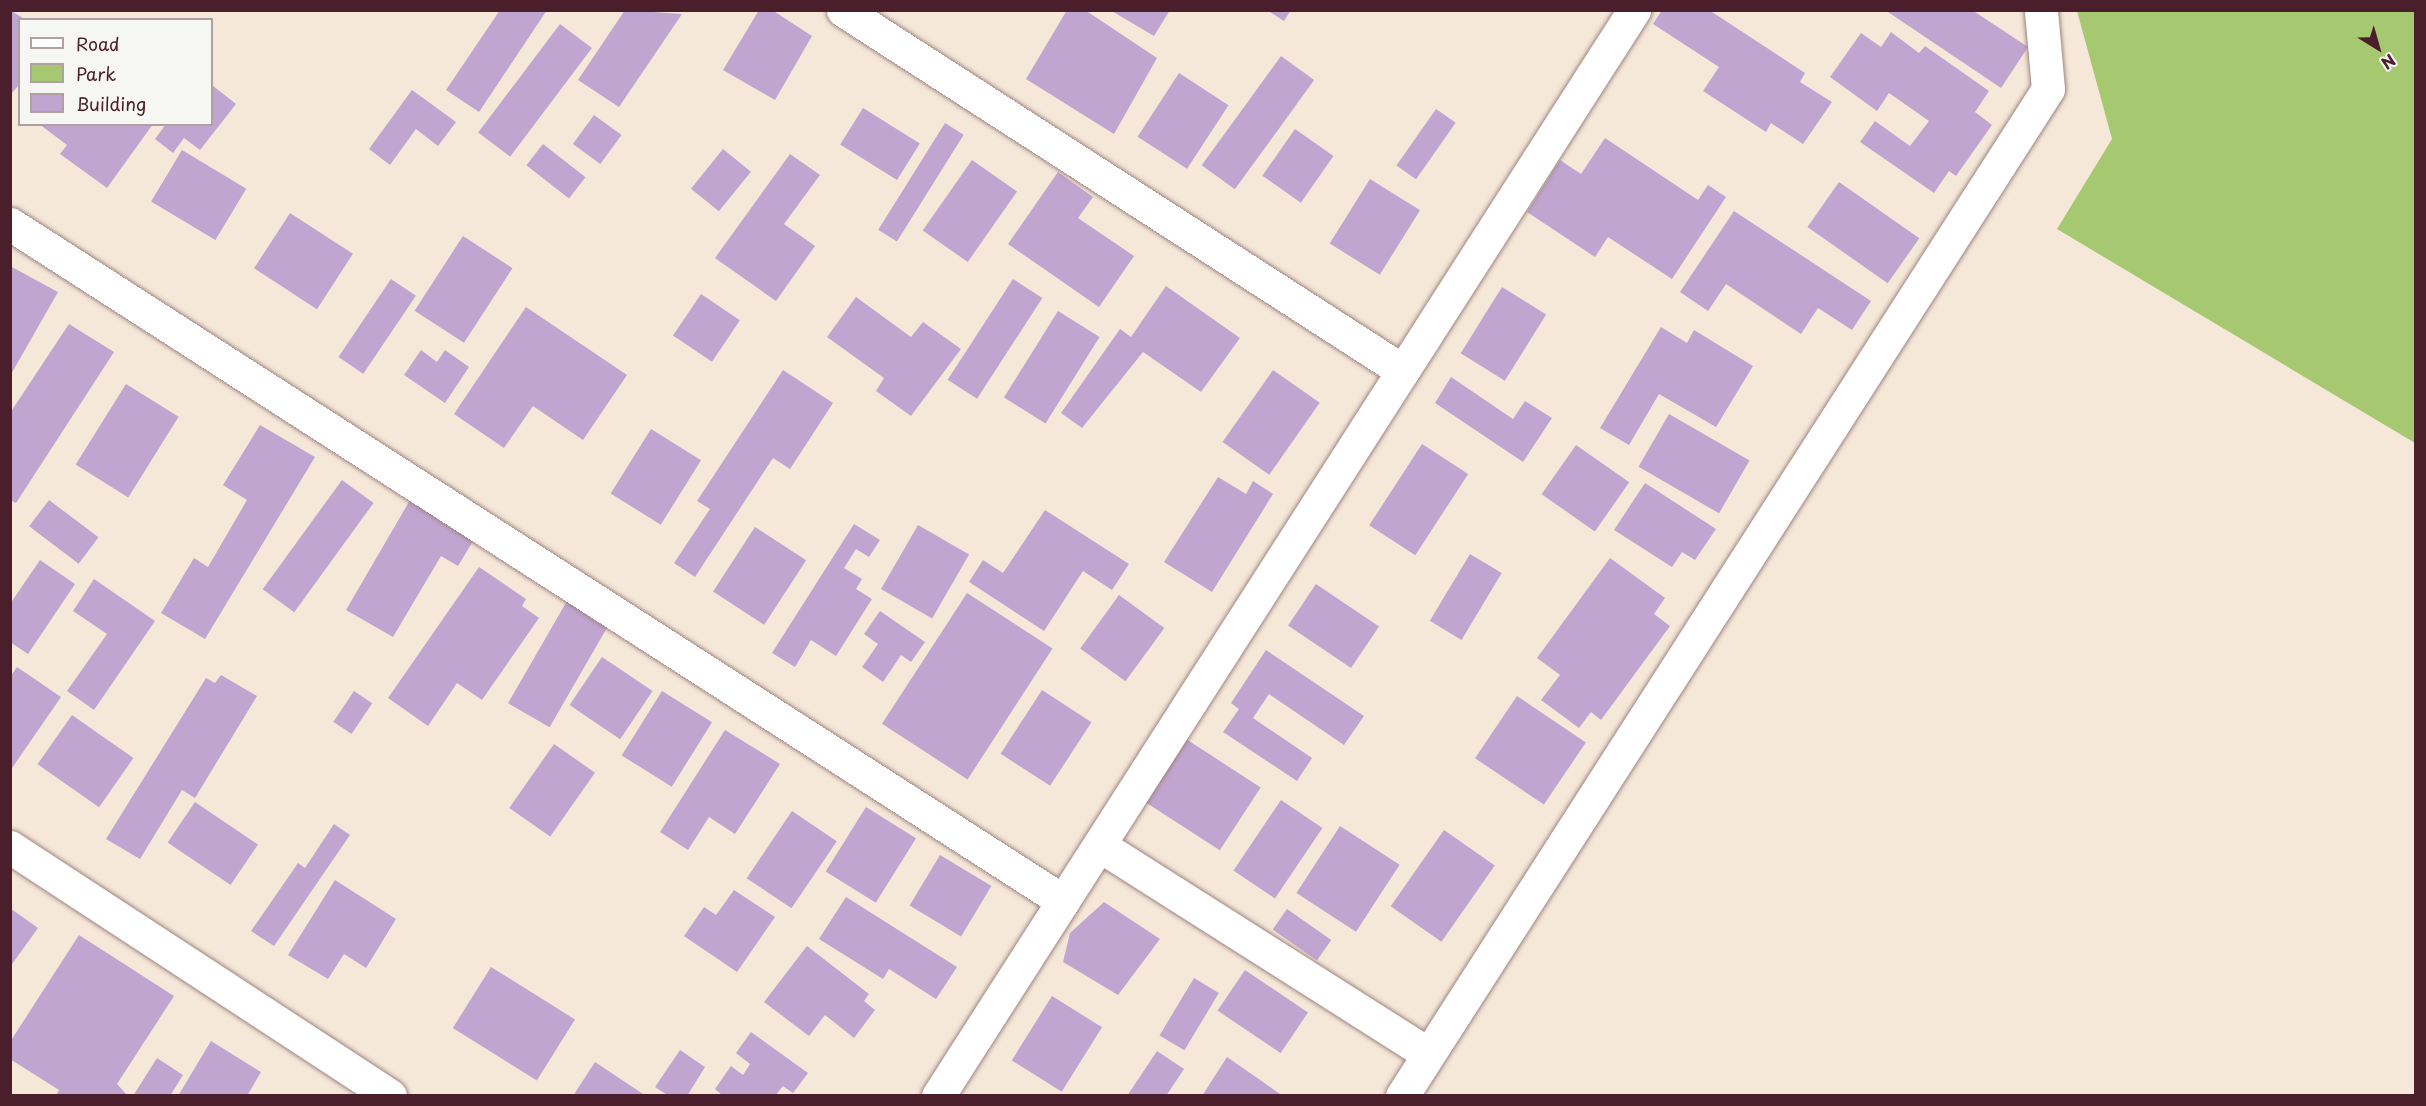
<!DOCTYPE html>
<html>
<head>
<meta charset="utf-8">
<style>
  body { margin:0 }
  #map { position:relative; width:2426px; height:1106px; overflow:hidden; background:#f5e8d8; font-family:"Playpen Sans",sans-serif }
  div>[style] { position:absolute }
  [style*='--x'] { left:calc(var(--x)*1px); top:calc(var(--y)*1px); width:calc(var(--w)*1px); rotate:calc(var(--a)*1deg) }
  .green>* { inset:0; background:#a6c871 }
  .building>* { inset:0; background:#c0a5d1; transform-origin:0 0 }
  .roads { filter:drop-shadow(0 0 2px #a08482) drop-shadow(0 0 2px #a08482) }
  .minor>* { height:33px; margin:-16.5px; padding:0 16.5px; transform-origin:16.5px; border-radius:16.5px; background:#fff }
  span { translate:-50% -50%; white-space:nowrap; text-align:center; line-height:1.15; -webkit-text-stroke:6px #f6f6f2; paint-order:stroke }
  .frame { position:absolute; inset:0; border:12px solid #4a1f2b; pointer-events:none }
  .legend { position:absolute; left:18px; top:18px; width:195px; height:108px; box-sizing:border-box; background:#f6f6f2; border:2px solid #b1a0a2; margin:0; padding:8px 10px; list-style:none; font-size:18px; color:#4a1f2b }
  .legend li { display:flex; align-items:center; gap:12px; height:30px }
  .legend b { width:30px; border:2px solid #b1a0a2 }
  .north { position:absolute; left:2348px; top:18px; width:60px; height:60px; -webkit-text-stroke:4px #f6f6f2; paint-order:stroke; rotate:143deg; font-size:16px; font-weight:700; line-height:24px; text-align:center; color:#4a1f2b }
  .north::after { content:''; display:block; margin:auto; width:21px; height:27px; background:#4a1f2b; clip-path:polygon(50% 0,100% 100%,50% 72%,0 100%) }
</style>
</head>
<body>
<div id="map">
  <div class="green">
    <i style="clip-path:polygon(2077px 11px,2415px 11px,2415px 443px,2057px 229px,2112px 139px)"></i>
  </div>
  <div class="building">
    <i style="clip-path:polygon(10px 10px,26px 20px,20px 20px,20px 84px,10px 95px)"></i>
    <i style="clip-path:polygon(500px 10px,547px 10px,479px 112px,446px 90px)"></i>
    <i style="clip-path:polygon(625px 10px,682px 14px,619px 107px,578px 80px)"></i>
    <i style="clip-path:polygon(759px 10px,772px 10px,812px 36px,775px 100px,723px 70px)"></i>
    <i style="clip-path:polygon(1067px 10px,1085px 10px,1157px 58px,1114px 134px,1026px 79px)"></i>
    <i style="clip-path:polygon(1110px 10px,1170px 10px,1154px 36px)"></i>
    <i style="clip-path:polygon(1267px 10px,1291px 10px,1284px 21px)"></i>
    <i style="clip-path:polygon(1662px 10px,1709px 10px,1805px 73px,1800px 82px,1832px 102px,1803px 144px,1771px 123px,1766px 132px,1703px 91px,1719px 67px,1653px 24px)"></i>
    <i style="clip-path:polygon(1885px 10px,1972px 10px,2028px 47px,2001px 88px)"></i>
    <i style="left:560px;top:24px;width:40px;height:136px;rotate:37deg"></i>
    <i style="clip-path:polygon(1891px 32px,1919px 53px,1925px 46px,1989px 91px,1975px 112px,1992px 125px,1956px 176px,1949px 171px,1934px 193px,1860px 142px,1875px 121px,1910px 146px,1929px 121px,1889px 93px,1877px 111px,1830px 77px,1861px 33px,1881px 47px)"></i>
    <i style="left:1281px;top:56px;width:41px;height:135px;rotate:36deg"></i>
    <i style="left:1179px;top:73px;width:59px;height:76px;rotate:33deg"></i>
    <i style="clip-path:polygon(212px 85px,236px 104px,200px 150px,184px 138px,173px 153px,155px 139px,166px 124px,212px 124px)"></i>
    <i style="clip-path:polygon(412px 90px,456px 122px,438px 146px,416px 129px,390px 165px,369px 149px)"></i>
    <i style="left:863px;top:108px;width:67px;height:43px;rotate:32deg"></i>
    <i style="left:1436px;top:109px;width:24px;height:69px;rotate:35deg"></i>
    <i style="left:594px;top:115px;width:34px;height:36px;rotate:36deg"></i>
    <i style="left:945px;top:123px;width:22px;height:126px;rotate:32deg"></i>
    <i style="clip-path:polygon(39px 124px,153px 124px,107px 188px,60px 154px,67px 145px)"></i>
    <i style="left:1295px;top:129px;width:47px;height:57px;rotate:35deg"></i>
    <i style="clip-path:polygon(1605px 138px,1698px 200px,1708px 185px,1726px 197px,1672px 279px,1608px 237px,1595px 257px,1527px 212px,1560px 160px,1581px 174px)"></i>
    <i style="left:543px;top:144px;width:54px;height:27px;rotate:38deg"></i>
    <i style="left:723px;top:149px;width:36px;height:51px;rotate:39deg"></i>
    <i style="left:182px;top:150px;width:75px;height:60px;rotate:31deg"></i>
    <i style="clip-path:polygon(790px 154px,820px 175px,784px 224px,815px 246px,776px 301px,715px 258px)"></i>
    <i style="left:972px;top:160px;width:55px;height:86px;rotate:35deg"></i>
    <i style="clip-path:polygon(1058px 172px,1093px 197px,1078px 218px,1134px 256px,1099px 307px,1008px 244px)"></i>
    <i style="left:1370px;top:179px;width:59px;height:76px;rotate:32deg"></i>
    <i style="left:1839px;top:182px;width:98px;height:55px;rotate:35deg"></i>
    <i style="clip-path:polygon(1734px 211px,1871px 301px,1852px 330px,1818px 308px,1801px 334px,1726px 284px,1708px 311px,1680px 292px)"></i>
    <i style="left:290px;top:213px;width:75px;height:66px;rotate:33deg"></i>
    <i style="left:463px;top:236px;width:59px;height:89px;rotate:33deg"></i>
    <i style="clip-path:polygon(10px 266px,58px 292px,10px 376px)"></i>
    <i style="left:391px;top:279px;width:30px;height:94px;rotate:34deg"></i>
    <i style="left:1013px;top:279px;width:35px;height:120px;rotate:33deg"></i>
    <i style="clip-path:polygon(1166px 286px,1240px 338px,1201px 392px,1143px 352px,1082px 428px,1061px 413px,1120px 329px,1131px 337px)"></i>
    <i style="left:1502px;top:287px;width:52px;height:78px;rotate:32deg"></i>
    <i style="left:701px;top:294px;width:47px;height:50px;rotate:34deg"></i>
    <i style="clip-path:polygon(856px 297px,911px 337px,923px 322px,961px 349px,911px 416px,876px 391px,884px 378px,827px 337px)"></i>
    <i style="clip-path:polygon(526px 307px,627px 375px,583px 440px,533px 406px,504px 448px,454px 414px)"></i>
    <i style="left:1058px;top:311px;width:49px;height:102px;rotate:32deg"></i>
    <i style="clip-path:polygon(69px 324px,114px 352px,16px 503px,10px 500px,10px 413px)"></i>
    <i style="clip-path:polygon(1661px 327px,1687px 343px,1694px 330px,1753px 366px,1716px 427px,1659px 394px,1629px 445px,1600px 428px)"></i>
    <i style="clip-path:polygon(421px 350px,437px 362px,445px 350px,469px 367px,445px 403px,404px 375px)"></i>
    <i style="clip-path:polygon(783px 370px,833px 403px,790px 469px,773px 458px,695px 577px,674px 563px,710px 509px,697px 501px)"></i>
    <i style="left:1273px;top:370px;width:57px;height:88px;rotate:35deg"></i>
    <i style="clip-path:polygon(1451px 377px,1513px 419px,1525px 401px,1552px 418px,1523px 462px,1435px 403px)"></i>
    <i style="left:126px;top:384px;width:62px;height:95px;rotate:32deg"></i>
    <i style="left:1669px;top:414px;width:93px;height:61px;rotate:30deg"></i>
    <i style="clip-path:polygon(260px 425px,315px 457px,205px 639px,161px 613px,194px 558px,208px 567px,247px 500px,223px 485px)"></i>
    <i style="left:651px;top:429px;width:59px;height:76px;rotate:32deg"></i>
    <i style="left:1422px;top:444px;width:55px;height:97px;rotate:33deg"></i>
    <i style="left:1576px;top:445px;width:65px;height:60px;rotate:35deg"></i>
    <i style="clip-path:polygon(1218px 477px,1246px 494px,1253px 481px,1273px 494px,1212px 592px,1164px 562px)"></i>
    <i style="left:342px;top:480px;width:39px;height:135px;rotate:36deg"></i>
    <i style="clip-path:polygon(1645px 483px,1716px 529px,1695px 560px,1682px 552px,1672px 567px,1614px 530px)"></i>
    <i style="clip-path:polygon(413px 495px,478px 533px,458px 566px,441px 556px,393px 637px,346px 610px)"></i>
    <i style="left:49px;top:500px;width:62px;height:33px;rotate:37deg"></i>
    <i style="clip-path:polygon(1045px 510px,1129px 564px,1112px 590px,1083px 571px,1044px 631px,969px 582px,983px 560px,1003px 573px)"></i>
    <i style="clip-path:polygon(854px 524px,880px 540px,869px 557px,856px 549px,844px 568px,862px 579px,856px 589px,872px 599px,836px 656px,811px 640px,795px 667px,772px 653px)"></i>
    <i style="left:918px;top:525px;width:59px;height:74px;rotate:30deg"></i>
    <i style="left:755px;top:527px;width:61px;height:77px;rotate:33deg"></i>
    <i style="left:1470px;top:554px;width:37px;height:78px;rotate:31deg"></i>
    <i style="clip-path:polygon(1610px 558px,1665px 598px,1654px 614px,1670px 626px,1601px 720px,1591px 712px,1579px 728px,1541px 700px,1560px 675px,1537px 658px)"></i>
    <i style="clip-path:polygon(40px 560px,75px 584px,28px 654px,10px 642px,10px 604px)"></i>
    <i style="clip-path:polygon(479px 567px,526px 599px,522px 606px,539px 618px,482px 700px,457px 683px,428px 726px,388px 698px)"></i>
    <i style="clip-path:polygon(94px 579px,155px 621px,94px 710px,67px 691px,107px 634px,73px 611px)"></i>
    <i style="left:1316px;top:584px;width:76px;height:50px;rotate:34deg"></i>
    <i style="left:967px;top:593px;width:102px;height:156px;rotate:33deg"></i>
    <i style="left:1119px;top:595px;width:56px;height:66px;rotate:36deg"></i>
    <i style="left:567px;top:601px;width:48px;height:118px;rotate:30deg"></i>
    <i style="clip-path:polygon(880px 611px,925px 642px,911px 662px,901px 655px,883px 682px,862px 667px,878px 644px,864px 634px)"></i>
    <i style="clip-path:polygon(1266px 650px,1364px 716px,1344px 745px,1269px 694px,1253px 718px,1312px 758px,1297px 781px,1223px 732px,1239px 709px,1231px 703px)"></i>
    <i style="left:602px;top:657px;width:61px;height:58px;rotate:34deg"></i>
    <i style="clip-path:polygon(17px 667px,61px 697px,10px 771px,10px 677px)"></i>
    <i style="clip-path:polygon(221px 675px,257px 696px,195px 798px,182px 790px,140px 859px,106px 839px,206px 678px,215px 683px)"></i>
    <i style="left:1042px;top:690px;width:59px;height:76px;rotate:33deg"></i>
    <i style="left:354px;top:691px;width:22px;height:37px;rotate:34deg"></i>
    <i style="left:662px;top:691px;width:59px;height:76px;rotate:32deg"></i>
    <i style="left:1517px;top:696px;width:83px;height:75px;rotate:34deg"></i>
    <i style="left:72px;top:715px;width:75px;height:60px;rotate:35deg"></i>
    <i style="clip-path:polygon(725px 730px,780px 764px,735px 834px,709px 817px,688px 850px,660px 832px)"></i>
    <i style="left:1186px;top:739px;width:89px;height:75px;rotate:33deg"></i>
    <i style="left:554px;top:744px;width:50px;height:78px;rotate:35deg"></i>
    <i style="left:1281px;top:800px;width:50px;height:85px;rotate:34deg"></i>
    <i style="left:195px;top:802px;width:76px;height:49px;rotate:34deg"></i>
    <i style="left:866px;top:807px;width:59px;height:76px;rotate:32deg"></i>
    <i style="left:792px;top:811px;width:54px;height:81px;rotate:34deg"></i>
    <i style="clip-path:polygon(334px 824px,350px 835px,274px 946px,251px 931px,298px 863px,305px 868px)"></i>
    <i style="left:1340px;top:826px;width:71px;height:80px;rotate:33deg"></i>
    <i style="left:1444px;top:830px;width:62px;height:93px;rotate:35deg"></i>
    <i style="left:940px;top:855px;width:60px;height:59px;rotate:31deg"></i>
    <i style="clip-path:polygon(335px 880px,396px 919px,366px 968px,344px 954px,328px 979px,288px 955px)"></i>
    <i style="clip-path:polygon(734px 890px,775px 917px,737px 972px,684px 936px,704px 907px,716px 915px)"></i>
    <i style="clip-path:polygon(846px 897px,957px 967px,936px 999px,889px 969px,883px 979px,819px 939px)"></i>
    <i style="clip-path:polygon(1104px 902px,1160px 939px,1118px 995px,1063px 962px,1070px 933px)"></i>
    <i style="clip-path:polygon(10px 908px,38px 928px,10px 967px)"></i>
    <i style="left:1287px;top:909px;width:54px;height:25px;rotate:35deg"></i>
    <i style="clip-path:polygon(79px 935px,174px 996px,117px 1084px,128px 1096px,56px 1096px,59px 1090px,10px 1059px,10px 1042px)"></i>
    <i style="clip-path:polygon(807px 946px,869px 994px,864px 1001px,875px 1010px,854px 1038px,825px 1015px,809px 1036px,764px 1002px)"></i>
    <i style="left:491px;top:967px;width:99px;height:72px;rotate:32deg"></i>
    <i style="left:1245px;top:970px;width:76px;height:49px;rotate:34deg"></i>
    <i style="left:1194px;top:978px;width:29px;height:67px;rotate:31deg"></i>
    <i style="left:1052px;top:996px;width:59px;height:76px;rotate:32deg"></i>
    <i style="clip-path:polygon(751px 1032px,808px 1073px,793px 1093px,783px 1086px,775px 1096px,723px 1096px,715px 1089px,731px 1066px,743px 1075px,750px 1064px,736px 1053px)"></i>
    <i style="clip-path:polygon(211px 1041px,261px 1072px,247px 1096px,178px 1096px)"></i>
    <i style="clip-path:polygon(680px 1050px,705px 1067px,687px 1096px,669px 1096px,655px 1087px)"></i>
    <i style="clip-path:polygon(1157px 1051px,1184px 1069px,1166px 1096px,1127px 1096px)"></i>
    <i style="clip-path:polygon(1227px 1057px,1283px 1096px,1202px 1096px)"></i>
    <i style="clip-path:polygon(157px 1058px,183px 1075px,170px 1096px,133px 1096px)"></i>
    <i style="clip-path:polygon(595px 1062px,646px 1096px,573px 1096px)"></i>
  </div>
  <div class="roads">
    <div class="minor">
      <i style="--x:843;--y:10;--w:666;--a:32.81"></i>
      <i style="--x:10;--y:224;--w:1252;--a:32.74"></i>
      <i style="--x:1099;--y:845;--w:390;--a:32.4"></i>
      <i style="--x:10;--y:847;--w:454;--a:33.2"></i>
      <i style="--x:938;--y:1096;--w:1290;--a:-57.34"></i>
      <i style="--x:1402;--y:1096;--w:1196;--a:-57.32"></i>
      <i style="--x:2048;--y:89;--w:79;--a:-95.1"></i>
    </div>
  </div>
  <div class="frame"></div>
  <ul class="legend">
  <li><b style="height:8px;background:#fff"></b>Road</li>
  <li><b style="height:16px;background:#a6c871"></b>Park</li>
  <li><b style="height:16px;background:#c0a5d1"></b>Building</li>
  </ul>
  <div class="north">N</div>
</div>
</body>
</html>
